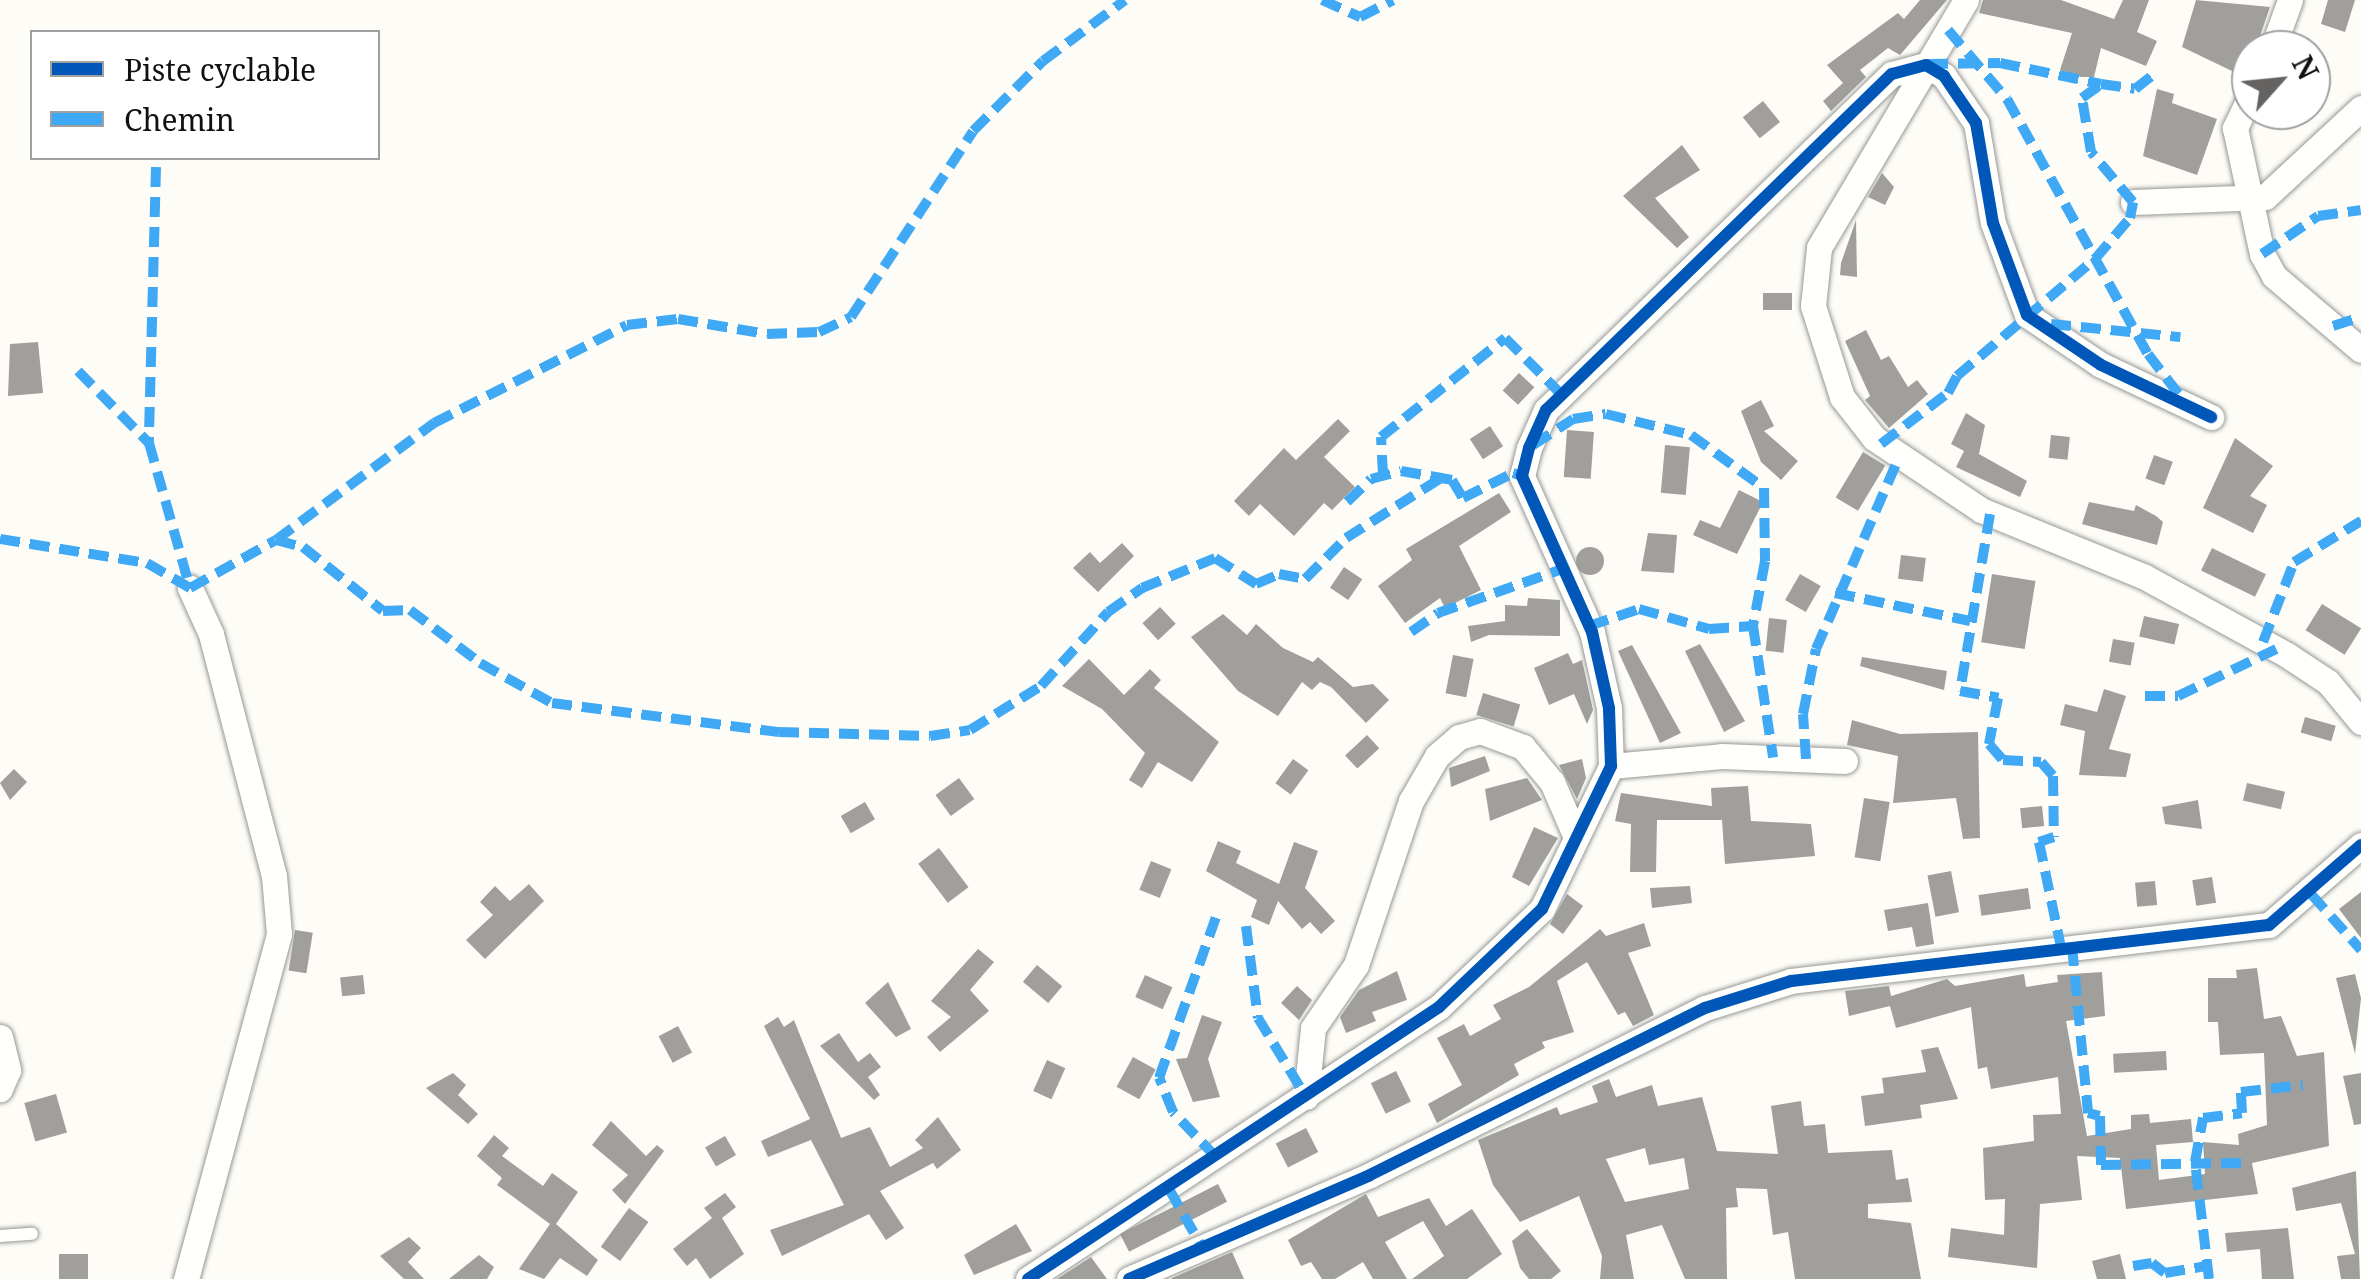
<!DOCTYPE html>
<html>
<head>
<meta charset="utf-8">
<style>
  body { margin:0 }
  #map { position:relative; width:2361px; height:1279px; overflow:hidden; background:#fdfcf7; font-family:"Noto Serif",serif }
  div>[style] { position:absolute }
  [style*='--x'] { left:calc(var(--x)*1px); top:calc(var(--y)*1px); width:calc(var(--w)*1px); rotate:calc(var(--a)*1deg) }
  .building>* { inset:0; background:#a19f9c; transform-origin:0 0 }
  .round { border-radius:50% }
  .roads { filter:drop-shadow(0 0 2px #979795) drop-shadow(0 0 2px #979795) }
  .service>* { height:12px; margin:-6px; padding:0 6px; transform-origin:6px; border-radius:6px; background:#fffffe }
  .minor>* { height:25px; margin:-12.5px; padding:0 12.5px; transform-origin:12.5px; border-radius:12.5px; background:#fffffe }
  .quiet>* { height:10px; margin-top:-5px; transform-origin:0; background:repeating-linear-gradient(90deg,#3fa9f5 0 20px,transparent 0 30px) }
  .cycleway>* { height:12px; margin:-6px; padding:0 6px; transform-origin:6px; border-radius:6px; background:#0057b8 }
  span { translate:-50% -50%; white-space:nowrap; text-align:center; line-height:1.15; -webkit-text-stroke:10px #fff; paint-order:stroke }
  .legend { position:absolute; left:30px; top:30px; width:350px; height:130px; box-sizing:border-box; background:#fff; border:2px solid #a0a0a0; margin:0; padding:12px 18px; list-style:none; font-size:30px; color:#111 }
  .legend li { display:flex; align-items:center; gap:20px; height:50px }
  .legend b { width:50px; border:2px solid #a0a0a0 }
  .north { position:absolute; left:2231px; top:30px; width:100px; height:100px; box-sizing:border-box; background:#fff; border:2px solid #a0a0a0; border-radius:50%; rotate:63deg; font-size:28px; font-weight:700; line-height:40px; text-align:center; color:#111 }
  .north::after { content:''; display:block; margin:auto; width:35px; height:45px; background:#646362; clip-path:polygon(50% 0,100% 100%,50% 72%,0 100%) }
</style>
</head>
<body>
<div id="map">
  <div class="building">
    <i style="clip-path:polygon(1920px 0,1947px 0,1900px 55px,1888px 48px,1860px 70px,1866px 77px,1831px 111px,1823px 101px,1843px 83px,1827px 65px,1898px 13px,1904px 19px)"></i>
    <i style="clip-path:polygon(1983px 0,2061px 0,2114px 19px,2123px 0,2149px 0,2137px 32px,2157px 41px,2146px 66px,2101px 48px,2094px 77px,2081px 77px,2060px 70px,2072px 33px,1979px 13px)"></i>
    <i style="clip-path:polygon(2196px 0,2270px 7px,2251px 62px,2240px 57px,2234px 72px,2182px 47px)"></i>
    <i style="clip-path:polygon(2328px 0,2355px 0,2345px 32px,2321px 24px)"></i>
    <i style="clip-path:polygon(2157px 89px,2174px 94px,2172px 103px,2217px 119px,2197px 175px,2143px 156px)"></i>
    <i style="left:1763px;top:101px;width:27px;height:26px;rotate:51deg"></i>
    <i style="clip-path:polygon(1682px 145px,1700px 170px,1655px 198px,1689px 237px,1677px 248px,1623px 196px)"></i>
    <i style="clip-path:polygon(1882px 173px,1894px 187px,1885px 205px,1868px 197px)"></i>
    <i style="clip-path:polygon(1856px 220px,1857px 277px,1840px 275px,1841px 263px)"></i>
    <i style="left:1792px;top:293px;width:17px;height:29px;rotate:90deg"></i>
    <i style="clip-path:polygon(1866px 330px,1881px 360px,1889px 356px,1908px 387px,1917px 380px,1928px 394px,1889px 428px,1865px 400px,1870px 396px,1845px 341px)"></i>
    <i style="clip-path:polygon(38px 342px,43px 393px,8px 396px,10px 344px)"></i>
    <i style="left:1519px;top:373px;width:21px;height:24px;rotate:43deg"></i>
    <i style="clip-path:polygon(1761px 400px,1774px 426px,1764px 431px,1798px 461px,1781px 480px,1761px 462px,1741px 411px)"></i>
    <i style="clip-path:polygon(1966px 413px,1985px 425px,1979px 454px,2027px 481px,2020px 497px,1956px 467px,1964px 451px,1951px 444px)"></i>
    <i style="clip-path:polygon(1338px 419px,1350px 431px,1324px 457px,1355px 487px,1332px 510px,1324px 503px,1294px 536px,1260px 504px,1249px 516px,1234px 501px,1284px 448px,1296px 460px)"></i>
    <i style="left:1490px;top:426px;width:24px;height:24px;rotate:57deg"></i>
    <i style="left:1567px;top:430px;width:27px;height:47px;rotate:4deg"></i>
    <i style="left:2051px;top:435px;width:19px;height:23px;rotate:6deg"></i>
    <i style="clip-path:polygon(2235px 438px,2273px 466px,2250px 496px,2267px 505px,2253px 533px,2203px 508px)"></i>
    <i style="left:1665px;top:445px;width:25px;height:48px;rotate:5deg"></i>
    <i style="left:1863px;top:452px;width:26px;height:53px;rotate:31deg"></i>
    <i style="left:2154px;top:455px;width:20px;height:25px;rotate:20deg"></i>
    <i style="clip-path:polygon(1739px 490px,1763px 502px,1737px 554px,1693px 535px,1700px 520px,1720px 528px)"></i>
    <i style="clip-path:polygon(1499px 493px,1511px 512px,1459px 546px,1481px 590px,1445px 608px,1440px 598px,1405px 623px,1378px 586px,1412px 560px,1406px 549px)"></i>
    <i style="clip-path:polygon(2089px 502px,2134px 511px,2136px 505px,2156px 516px,2163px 522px,2157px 545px,2082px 524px)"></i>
    <i style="clip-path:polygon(1648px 533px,1677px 535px,1674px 573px,1641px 571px)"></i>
    <i style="clip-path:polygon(1122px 543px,1134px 556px,1098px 592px,1073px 568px,1090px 552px,1100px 563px)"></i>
    <i class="round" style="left:1576px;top:547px;width:28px;height:28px"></i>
    <i style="left:2212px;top:548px;width:60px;height:25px;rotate:26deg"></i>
    <i style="left:1901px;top:555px;width:25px;height:24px;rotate:7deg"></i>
    <i style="left:1344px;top:567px;width:22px;height:25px;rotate:34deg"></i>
    <i style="left:1800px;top:574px;width:24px;height:30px;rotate:30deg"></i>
    <i style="left:1992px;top:574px;width:44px;height:69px;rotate:9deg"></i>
    <i style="clip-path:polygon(1528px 598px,1560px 600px,1560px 636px,1489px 635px,1471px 642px,1468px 626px,1505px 621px,1505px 605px,1527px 606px)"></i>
    <i style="left:2322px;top:604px;width:46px;height:31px;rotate:32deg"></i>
    <i style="left:1160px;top:607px;width:23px;height:24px;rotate:47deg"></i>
    <i style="clip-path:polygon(1223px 614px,1247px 635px,1256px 624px,1283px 648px,1313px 662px,1318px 657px,1353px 687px,1373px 684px,1389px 700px,1366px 723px,1331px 687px,1320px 682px,1312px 690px,1302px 682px,1278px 716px,1238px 691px,1191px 637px)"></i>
    <i style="left:2144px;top:616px;width:36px;height:21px;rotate:13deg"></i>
    <i style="left:1769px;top:618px;width:18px;height:33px;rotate:6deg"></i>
    <i style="left:2113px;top:639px;width:22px;height:23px;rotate:10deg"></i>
    <i style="clip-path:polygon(1700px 644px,1745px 721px,1724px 732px,1685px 651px)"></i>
    <i style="clip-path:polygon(1632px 645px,1681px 733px,1660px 743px,1618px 651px)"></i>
    <i style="clip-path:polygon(1568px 653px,1573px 664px,1582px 660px,1593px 710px,1587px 724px,1574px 694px,1549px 705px,1534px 668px)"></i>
    <i style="left:1453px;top:655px;width:21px;height:39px;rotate:11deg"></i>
    <i style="clip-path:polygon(1862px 657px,1947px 671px,1944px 690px,1860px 666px)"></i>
    <i style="clip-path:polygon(1089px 659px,1124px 695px,1150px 669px,1161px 680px,1154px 688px,1219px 742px,1192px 782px,1158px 762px,1142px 788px,1129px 780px,1145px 753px,1102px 709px,1062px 686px)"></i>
    <i style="clip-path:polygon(2104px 689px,2126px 696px,2109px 749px,2131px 754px,2126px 777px,2079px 775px,2085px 731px,2060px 725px,2065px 704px,2097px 712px)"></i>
    <i style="left:1483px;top:693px;width:39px;height:23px;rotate:17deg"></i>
    <i style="left:2305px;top:717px;width:32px;height:16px;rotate:16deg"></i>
    <i style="clip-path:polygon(1852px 720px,1900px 734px,1978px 732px,1980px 838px,1963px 839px,1956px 798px,1893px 803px,1898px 756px,1847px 745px)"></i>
    <i style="left:1367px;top:735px;width:18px;height:30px;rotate:47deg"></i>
    <i style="clip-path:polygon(1485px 756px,1490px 771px,1451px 787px,1449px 768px)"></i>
    <i style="left:1293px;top:759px;width:19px;height:30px;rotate:36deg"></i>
    <i style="clip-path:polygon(1582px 759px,1586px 778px,1577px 799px,1559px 765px)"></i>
    <i style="clip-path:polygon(14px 769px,27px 782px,10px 800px,0 783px)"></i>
    <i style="left:959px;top:778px;width:26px;height:29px;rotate:54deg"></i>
    <i style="clip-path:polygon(1527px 778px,1542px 800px,1490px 821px,1485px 789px)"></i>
    <i style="left:2247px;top:783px;width:39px;height:18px;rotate:13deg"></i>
    <i style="clip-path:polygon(1748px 786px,1751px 821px,1811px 824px,1815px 856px,1725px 864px,1722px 820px,1657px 820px,1656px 872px,1630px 872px,1631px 824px,1615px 821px,1621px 793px,1712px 806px,1711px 788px)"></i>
    <i style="left:1864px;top:798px;width:26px;height:60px;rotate:9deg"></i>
    <i style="clip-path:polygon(2198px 800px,2202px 829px,2165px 824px,2162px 807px)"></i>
    <i style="left:865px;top:802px;width:20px;height:28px;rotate:60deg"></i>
    <i style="left:2042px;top:806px;width:20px;height:22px;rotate:84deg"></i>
    <i style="clip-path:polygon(1534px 827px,1558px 838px,1529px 886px,1512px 877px)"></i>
    <i style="clip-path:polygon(1218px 841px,1241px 851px,1236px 863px,1279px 884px,1294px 842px,1318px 851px,1305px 888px,1335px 921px,1321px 934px,1310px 922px,1302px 929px,1278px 901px,1269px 925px,1251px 917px,1257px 900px,1206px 871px)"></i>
    <i style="left:939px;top:848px;width:49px;height:26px;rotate:53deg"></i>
    <i style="left:1151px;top:861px;width:22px;height:31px;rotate:22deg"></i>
    <i style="left:1951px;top:871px;width:42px;height:24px;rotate:79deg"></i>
    <i style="left:2212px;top:877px;width:26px;height:20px;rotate:81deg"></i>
    <i style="left:2155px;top:881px;width:24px;height:20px;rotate:85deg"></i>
    <i style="clip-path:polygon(529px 884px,544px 901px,485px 959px,466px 940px,493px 915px,480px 902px,495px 886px,510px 901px)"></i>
    <i style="clip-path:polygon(1690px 886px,1692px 903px,1652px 908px,1650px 888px)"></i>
    <i style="left:2028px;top:888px;width:21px;height:50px;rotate:82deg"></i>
    <i style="clip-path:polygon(2361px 892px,2361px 938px,2339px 909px)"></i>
    <i style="clip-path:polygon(1567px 894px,1583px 906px,1563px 934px,1550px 924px)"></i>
    <i style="clip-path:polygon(1928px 903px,1934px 944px,1916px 947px,1912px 927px,1888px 931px,1884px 910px)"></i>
    <i style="clip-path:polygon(1644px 923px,1651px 946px,1628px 953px,1654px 1015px,1633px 1026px,1625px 1012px,1618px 1015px,1587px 962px,1557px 981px,1574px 1032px,1542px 1042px,1545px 1048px,1514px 1064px,1519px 1075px,1437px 1123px,1428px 1104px,1462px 1085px,1437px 1038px,1464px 1024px,1470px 1036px,1501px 1019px,1493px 1005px,1529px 987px,1600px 929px,1606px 936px)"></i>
    <i style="left:295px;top:930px;width:18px;height:41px;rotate:9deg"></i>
    <i style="clip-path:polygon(978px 949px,994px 962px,970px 990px,989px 1011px,940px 1052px,927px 1037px,951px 1017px,931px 1001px)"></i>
    <i style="left:1037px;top:965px;width:33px;height:22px;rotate:40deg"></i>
    <i style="clip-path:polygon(2257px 968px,2264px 1019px,2281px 1016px,2297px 1056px,2324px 1052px,2329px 1146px,2252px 1163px,2258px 1194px,2126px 1209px,2120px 1158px,2077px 1156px,2082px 1200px,2040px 1204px,2037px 1268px,1948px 1257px,1951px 1228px,2004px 1235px,2005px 1199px,1985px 1200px,1983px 1148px,2034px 1141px,2033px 1115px,2061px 1114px,2058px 1077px,1991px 1089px,1987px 1067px,1978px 1069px,1971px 1007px,1896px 1028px,1890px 1006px,1849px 1016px,1845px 991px,1889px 986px,1891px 996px,1947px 979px,1955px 986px,2024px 974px,2026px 987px,2058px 982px,2057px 975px,2102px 972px,2105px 1016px,2066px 1021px,2087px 1136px,2131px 1129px,2131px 1115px,2149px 1114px,2150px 1123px,2191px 1119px,2193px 1142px,2156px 1145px,2159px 1180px,2205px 1174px,2203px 1142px,2239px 1145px,2238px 1134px,2267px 1125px,2264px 1053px,2220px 1055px,2218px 1022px,2208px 1022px,2208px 978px,2237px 978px,2236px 970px)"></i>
    <i style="clip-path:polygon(1397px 971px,1407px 1000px,1372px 1012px,1376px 1021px,1346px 1033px,1340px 1017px,1359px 990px)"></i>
    <i style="clip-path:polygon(2355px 974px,2361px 998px,2355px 1054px,2336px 978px)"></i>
    <i style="left:363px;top:975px;width:19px;height:23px;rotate:84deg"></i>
    <i style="left:1145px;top:975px;width:30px;height:24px;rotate:24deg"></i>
    <i style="clip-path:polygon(888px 982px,911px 1029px,896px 1037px,865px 1003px)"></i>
    <i style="clip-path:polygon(1297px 986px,1312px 1000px,1299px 1020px,1281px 1003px)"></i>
    <i style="clip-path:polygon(1202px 1015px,1222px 1022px,1208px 1059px,1220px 1097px,1193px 1102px,1176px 1059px,1187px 1058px)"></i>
    <i style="clip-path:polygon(778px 1017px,784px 1027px,794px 1020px,841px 1138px,870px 1127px,890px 1167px,923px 1148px,915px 1140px,938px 1117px,961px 1150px,937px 1169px,933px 1163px,880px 1191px,904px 1228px,886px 1240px,869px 1214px,782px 1256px,770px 1230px,844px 1205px,811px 1140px,768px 1157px,761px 1141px,810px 1119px,764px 1026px)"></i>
    <i style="left:678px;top:1026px;width:30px;height:22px;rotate:62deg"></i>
    <i style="clip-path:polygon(839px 1033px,858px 1062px,870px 1053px,881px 1067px,868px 1077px,880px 1095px,874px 1100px,820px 1046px)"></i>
    <i style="clip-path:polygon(1938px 1047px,1958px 1099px,1920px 1105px,1922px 1118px,1865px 1126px,1861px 1096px,1884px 1093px,1882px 1078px,1926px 1072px,1921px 1050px)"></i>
    <i style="left:2166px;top:1051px;width:19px;height:53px;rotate:87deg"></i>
    <i style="left:1133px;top:1057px;width:26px;height:34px;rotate:29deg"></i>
    <i style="left:1047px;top:1060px;width:20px;height:34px;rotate:24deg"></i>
    <i style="left:1396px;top:1071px;width:34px;height:28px;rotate:64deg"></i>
    <i style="clip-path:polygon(453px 1073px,466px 1085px,458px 1095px,478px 1114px,468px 1124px,426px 1088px)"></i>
    <i style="clip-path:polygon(2361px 1073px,2361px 1124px,2354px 1125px,2343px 1076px)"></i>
    <i style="clip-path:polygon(evenodd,1609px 1079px,1616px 1097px,1652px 1085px,1658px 1106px,1702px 1097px,1717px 1151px,1778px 1154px,1771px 1106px,1801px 1101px,1804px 1126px,1825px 1124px,1828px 1153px,1892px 1150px,1896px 1180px,1908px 1178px,1912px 1202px,1868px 1204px,1868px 1218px,1911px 1223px,1921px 1279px,1795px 1279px,1788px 1232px,1773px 1235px,1767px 1189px,1736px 1188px,1738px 1207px,1726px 1208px,1727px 1279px,1685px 1279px,1662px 1225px,1626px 1235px,1634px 1279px,1600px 1279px,1602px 1256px,1579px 1196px,1520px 1222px,1493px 1185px,1478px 1140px,1557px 1107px,1560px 1115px,1598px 1102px,1592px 1086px,1609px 1079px,1645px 1148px,1649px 1165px,1684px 1158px,1689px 1189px,1625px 1202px,1606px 1159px,1645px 1148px)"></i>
    <i style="left:56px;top:1094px;width:40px;height:33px;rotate:74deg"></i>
    <i style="clip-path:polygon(611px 1121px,646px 1156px,657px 1145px,664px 1151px,625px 1204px,612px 1190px,628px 1175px,592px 1145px)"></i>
    <i style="left:1306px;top:1128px;width:27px;height:34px;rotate:63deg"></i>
    <i style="clip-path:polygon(494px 1135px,509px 1148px,502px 1156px,543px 1186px,552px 1173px,578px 1192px,556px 1224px,598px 1260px,587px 1276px,560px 1258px,544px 1279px,519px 1269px,550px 1224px,497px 1185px,502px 1178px,477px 1156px)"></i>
    <i style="left:725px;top:1136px;width:22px;height:23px;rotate:60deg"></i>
    <i style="clip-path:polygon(2356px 1171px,2360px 1279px,2341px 1279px,2337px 1256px,2355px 1254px,2341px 1203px,2296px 1211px,2292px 1188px)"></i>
    <i style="left:1218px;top:1184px;width:20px;height:110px;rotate:63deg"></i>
    <i style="clip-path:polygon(725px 1193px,736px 1207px,722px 1218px,744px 1254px,710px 1279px,696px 1258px,687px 1266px,673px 1249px,712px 1218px,704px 1208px)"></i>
    <i style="clip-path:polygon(1366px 1194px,1378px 1217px,1429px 1198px,1446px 1226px,1472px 1209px,1502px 1254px,1467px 1279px,1412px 1279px,1444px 1256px,1423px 1221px,1385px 1242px,1407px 1279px,1373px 1279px,1363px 1262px,1335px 1279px,1322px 1279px,1311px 1262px,1301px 1266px,1288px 1240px)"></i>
    <i style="left:629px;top:1208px;width:24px;height:48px;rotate:36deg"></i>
    <i style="clip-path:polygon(1016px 1224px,1032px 1251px,974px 1275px,964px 1255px)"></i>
    <i style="clip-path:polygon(2288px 1228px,2294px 1279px,2262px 1279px,2260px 1249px,2227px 1252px,2225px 1233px)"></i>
    <i style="clip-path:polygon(1527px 1229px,1561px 1271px,1551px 1279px,1529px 1279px,1520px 1268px,1512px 1241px)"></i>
    <i style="clip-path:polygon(409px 1237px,421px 1248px,408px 1262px,424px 1279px,404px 1279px,380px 1256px)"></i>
    <i style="clip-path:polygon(1232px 1252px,1244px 1279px,1172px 1279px,1172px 1278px)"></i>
    <i style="left:59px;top:1254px;width:29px;height:25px"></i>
    <i style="clip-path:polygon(2120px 1254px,2126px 1279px,2097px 1279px,2092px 1261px)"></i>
    <i style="clip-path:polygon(479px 1255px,494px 1267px,487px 1279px,449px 1279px)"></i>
    <i style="clip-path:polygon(1091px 1257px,1107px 1279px,1057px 1279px)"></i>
  </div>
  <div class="roads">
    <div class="service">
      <i style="--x:0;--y:1236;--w:32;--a:-4"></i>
    </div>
    <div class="minor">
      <i style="--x:1966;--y:0;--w:288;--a:120.7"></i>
      <i style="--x:1819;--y:248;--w:58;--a:95.9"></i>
      <i style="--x:1813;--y:306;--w:96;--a:72.3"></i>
      <i style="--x:1842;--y:397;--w:52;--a:52"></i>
      <i style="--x:1874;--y:438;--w:129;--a:33.9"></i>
      <i style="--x:1981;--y:510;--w:175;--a:22.2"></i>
      <i style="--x:2143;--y:576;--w:164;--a:28.7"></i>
      <i style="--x:2287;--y:655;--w:49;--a:33.4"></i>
      <i style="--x:2328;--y:682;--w:52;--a:50.5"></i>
      <i style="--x:2272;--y:50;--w:53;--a:-70.2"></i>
      <i style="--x:2251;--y:95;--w:37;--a:116"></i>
      <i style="--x:2235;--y:128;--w:129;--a:77.9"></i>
      <i style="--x:2262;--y:254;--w:25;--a:61"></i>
      <i style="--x:2274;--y:276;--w:114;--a:40.4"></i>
      <i style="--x:2133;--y:202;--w:132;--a:-2.2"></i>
      <i style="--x:2265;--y:197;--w:131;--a:-42.8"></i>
      <i style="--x:1611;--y:766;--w:111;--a:-5.1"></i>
      <i style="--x:1722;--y:756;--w:123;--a:2.3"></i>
      <i style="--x:0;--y:1037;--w:34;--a:76"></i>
      <i style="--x:8;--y:1070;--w:21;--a:113"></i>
      <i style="--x:1306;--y:1097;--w:69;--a:-84.2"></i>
      <i style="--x:1313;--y:1028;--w:76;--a:-55.7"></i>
      <i style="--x:1356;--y:965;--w:173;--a:-71.5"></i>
      <i style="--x:1411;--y:801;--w:52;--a:-60"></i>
      <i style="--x:1437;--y:756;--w:29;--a:-41"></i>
      <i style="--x:1459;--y:737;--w:22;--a:-16"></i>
      <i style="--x:1480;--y:731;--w:46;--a:20.4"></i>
      <i style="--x:1523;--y:747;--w:45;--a:50.4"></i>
      <i style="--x:1552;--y:782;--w:58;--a:66.5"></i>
      <i style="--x:186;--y:1279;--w:357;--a:-74.9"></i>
      <i style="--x:279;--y:934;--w:58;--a:-94.9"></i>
      <i style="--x:274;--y:876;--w:250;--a:-104.6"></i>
      <i style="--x:211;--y:634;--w:51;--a:-114.5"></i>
      <i style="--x:1028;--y:1279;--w:493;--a:-33.5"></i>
      <i style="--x:1439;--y:1007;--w:142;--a:-43.6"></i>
      <i style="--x:1542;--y:909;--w:159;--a:-64.2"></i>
      <i style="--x:1611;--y:766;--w:58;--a:-92"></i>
      <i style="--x:1609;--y:708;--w:78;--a:-102.6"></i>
      <i style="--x:1592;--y:632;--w:171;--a:-114.2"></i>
      <i style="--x:1522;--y:476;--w:29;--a:-76"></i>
      <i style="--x:1529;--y:448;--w:42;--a:-65.9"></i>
      <i style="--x:1546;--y:410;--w:482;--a:-44.2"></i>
      <i style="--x:1892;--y:74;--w:35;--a:-15"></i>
      <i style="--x:1926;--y:65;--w:21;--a:31"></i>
      <i style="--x:1944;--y:76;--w:57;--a:55.8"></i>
      <i style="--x:1976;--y:123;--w:101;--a:80.4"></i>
      <i style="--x:1993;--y:223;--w:98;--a:69.7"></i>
      <i style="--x:2027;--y:315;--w:89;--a:34"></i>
      <i style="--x:2101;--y:365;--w:122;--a:25.3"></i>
      <i style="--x:1129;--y:1279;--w:262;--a:-23.3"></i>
      <i style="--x:1370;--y:1175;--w:374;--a:-26.5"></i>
      <i style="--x:1705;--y:1008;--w:90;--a:-17.4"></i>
      <i style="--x:1791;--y:981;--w:481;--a:-6.7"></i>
      <i style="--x:2269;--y:925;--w:122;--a:-41"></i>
    </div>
  </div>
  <div class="quiet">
    <i style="--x:1322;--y:0;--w:42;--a:24.1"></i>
    <i style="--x:1360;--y:17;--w:37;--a:-27"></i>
    <i style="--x:1948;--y:30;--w:91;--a:49.5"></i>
    <i style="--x:2007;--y:99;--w:291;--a:61.1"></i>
    <i style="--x:2148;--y:354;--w:58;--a:52.7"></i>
    <i style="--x:1928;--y:64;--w:72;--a:-0.8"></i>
    <i style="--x:2000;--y:63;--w:103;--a:11.7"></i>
    <i style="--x:156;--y:167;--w:276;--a:91.5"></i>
    <i style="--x:149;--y:443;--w:151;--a:74.2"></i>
    <i style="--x:2262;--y:254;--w:68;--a:-34.2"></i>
    <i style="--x:2318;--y:216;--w:43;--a:-7.9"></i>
    <i style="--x:2051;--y:324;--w:130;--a:5.8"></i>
    <i style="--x:2333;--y:326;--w:29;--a:-18"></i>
    <i style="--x:78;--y:371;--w:101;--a:45.4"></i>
    <i style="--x:1881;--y:444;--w:84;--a:-37.3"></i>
    <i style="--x:1948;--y:393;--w:19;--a:-62"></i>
    <i style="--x:1957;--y:376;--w:181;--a:-40.3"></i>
    <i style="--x:2095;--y:259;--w:54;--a:-49.5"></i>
    <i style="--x:2130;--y:218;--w:16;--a:-79"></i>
    <i style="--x:2133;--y:202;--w:65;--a:-130"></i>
    <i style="--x:2091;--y:152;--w:55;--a:-99.5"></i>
    <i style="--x:2082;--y:98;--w:24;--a:-36"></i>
    <i style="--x:2101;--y:84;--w:34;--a:8"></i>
    <i style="--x:2135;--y:89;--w:23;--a:-38"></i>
    <i style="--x:1533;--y:445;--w:48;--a:-33"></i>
    <i style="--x:1573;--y:419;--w:33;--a:-9"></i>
    <i style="--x:1606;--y:414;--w:88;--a:13.9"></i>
    <i style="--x:1691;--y:435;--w:90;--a:36"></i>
    <i style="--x:1764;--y:488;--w:73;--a:89.2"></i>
    <i style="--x:1765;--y:561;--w:66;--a:100.5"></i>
    <i style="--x:1753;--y:626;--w:133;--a:81.3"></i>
    <i style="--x:1383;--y:475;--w:38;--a:-93"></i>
    <i style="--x:1381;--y:437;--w:159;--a:-38.6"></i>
    <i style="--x:1505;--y:338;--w:79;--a:45"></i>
    <i style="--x:1347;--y:502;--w:33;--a:-44"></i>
    <i style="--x:1371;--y:479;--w:31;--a:-15"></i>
    <i style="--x:1401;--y:471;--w:41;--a:9.9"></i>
    <i style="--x:1990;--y:514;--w:180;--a:99.6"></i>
    <i style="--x:1960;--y:691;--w:39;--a:10"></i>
    <i style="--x:1998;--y:698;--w:47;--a:101.1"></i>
    <i style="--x:1989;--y:744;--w:21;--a:49"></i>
    <i style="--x:2003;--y:760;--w:38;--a:3"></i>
    <i style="--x:2041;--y:762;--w:18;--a:49"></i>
    <i style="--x:2053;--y:776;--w:61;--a:89.1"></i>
    <i style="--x:2054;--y:837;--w:16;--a:162"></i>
    <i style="--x:2039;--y:842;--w:107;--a:78.2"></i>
    <i style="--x:0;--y:539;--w:149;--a:9.3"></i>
    <i style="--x:147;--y:563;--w:50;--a:30.2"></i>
    <i style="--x:276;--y:540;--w:28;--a:15"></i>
    <i style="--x:303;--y:547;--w:102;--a:38.7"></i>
    <i style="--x:383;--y:611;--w:27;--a:-2"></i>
    <i style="--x:410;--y:610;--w:88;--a:37.1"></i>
    <i style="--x:480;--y:663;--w:82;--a:29.1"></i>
    <i style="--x:552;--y:703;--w:229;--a:7.3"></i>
    <i style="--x:779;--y:732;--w:151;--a:1.5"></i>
    <i style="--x:930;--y:736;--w:40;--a:-8.5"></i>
    <i style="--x:970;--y:730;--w:84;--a:-31.8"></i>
    <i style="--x:1041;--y:686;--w:100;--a:-47.8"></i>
    <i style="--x:1108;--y:612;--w:42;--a:-35.2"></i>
    <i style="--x:1142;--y:588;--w:79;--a:-22.3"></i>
    <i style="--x:1215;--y:558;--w:49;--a:32.4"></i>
    <i style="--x:1256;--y:584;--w:25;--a:-23"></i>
    <i style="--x:1279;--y:574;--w:26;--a:11"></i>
    <i style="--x:1305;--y:579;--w:58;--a:-45"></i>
    <i style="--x:1346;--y:538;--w:112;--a:-32.3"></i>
    <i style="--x:1441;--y:478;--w:11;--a:10"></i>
    <i style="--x:1452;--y:480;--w:21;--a:59"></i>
    <i style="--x:1463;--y:498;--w:56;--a:-26.6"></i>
    <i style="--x:1513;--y:473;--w:9;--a:18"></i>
    <i style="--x:190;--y:588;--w:98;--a:-29.2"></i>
    <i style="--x:276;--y:540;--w:197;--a:-36.5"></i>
    <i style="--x:434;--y:423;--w:216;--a:-26.9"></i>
    <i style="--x:627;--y:325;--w:51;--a:-6.7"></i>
    <i style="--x:678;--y:319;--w:90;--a:9.6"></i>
    <i style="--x:767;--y:334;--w:52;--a:-2.2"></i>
    <i style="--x:819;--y:332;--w:35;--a:-25"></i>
    <i style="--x:851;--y:317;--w:222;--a:-56.7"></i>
    <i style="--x:973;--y:131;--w:99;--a:-45"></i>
    <i style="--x:1043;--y:61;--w:102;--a:-36.6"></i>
    <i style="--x:1835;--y:593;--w:138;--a:11.7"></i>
    <i style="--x:1589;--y:626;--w:53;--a:-18.8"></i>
    <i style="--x:1639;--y:609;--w:73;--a:15.9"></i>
    <i style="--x:1709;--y:629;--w:44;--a:-3.9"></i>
    <i style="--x:1411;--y:632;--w:33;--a:-35"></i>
    <i style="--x:1438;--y:613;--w:135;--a:-19.5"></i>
    <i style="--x:2263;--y:642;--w:86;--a:-68.8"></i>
    <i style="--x:2294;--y:562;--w:79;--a:-31.5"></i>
    <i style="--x:2145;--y:696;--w:33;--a:0"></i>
    <i style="--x:2178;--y:696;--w:109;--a:-25.6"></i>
    <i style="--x:1806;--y:759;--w:45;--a:-93.8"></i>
    <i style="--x:1803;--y:714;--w:66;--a:-78.7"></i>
    <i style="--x:1816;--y:649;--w:209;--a:-66.6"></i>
    <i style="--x:2311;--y:894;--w:75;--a:48.2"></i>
    <i style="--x:1246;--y:926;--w:93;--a:82.6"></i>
    <i style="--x:1258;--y:1018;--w:92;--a:58.7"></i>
    <i style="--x:2072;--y:946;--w:168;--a:84.5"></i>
    <i style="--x:2088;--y:1113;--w:12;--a:14"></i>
    <i style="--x:2100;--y:1116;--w:49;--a:88.8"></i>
    <i style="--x:2101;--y:1165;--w:142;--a:-0.8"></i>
    <i style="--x:1216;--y:1157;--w:62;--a:-133.7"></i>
    <i style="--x:1173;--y:1112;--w:37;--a:-112"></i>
    <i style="--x:1159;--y:1078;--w:177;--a:-70.5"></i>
    <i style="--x:1169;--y:1189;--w:67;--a:60.4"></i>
    <i style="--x:2133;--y:1266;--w:19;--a:-9"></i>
    <i style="--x:2152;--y:1263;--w:16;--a:38"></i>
    <i style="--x:2165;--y:1273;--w:43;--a:-9.5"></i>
    <i style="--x:2209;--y:1279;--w:118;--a:-96.8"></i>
    <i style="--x:2195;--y:1162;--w:45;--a:-79.7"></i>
    <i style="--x:2203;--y:1118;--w:39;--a:-7"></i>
    <i style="--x:2242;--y:1113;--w:21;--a:-93"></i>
    <i style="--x:2241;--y:1092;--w:62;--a:-6.4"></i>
  </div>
  <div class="cycleway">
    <i style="--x:1028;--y:1279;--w:493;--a:-33.5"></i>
    <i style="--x:1439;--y:1007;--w:142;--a:-43.6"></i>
    <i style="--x:1542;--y:909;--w:159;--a:-64.2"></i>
    <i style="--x:1611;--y:766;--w:58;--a:-92"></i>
    <i style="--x:1609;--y:708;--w:78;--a:-102.6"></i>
    <i style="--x:1592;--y:632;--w:171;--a:-114.2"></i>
    <i style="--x:1522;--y:476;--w:29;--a:-76"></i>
    <i style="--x:1529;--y:448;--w:42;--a:-65.9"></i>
    <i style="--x:1546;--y:410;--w:482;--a:-44.2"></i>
    <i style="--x:1892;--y:74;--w:35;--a:-15"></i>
    <i style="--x:1926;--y:65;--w:21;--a:31"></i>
    <i style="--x:1944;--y:76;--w:57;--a:55.8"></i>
    <i style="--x:1976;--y:123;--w:101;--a:80.4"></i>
    <i style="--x:1993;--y:223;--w:98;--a:69.7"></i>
    <i style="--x:2027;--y:315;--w:89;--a:34"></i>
    <i style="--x:2101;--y:365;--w:122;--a:25.3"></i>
    <i style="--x:1129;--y:1279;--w:262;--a:-23.3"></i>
    <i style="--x:1370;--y:1175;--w:374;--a:-26.5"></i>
    <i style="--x:1705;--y:1008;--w:90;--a:-17.4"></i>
    <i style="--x:1791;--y:981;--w:481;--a:-6.7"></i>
    <i style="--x:2269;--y:925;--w:122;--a:-41"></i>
  </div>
  <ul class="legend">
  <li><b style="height:12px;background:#0057b8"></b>Piste cyclable</li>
  <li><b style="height:12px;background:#3fa9f5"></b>Chemin</li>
  </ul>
  <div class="north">N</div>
</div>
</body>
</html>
